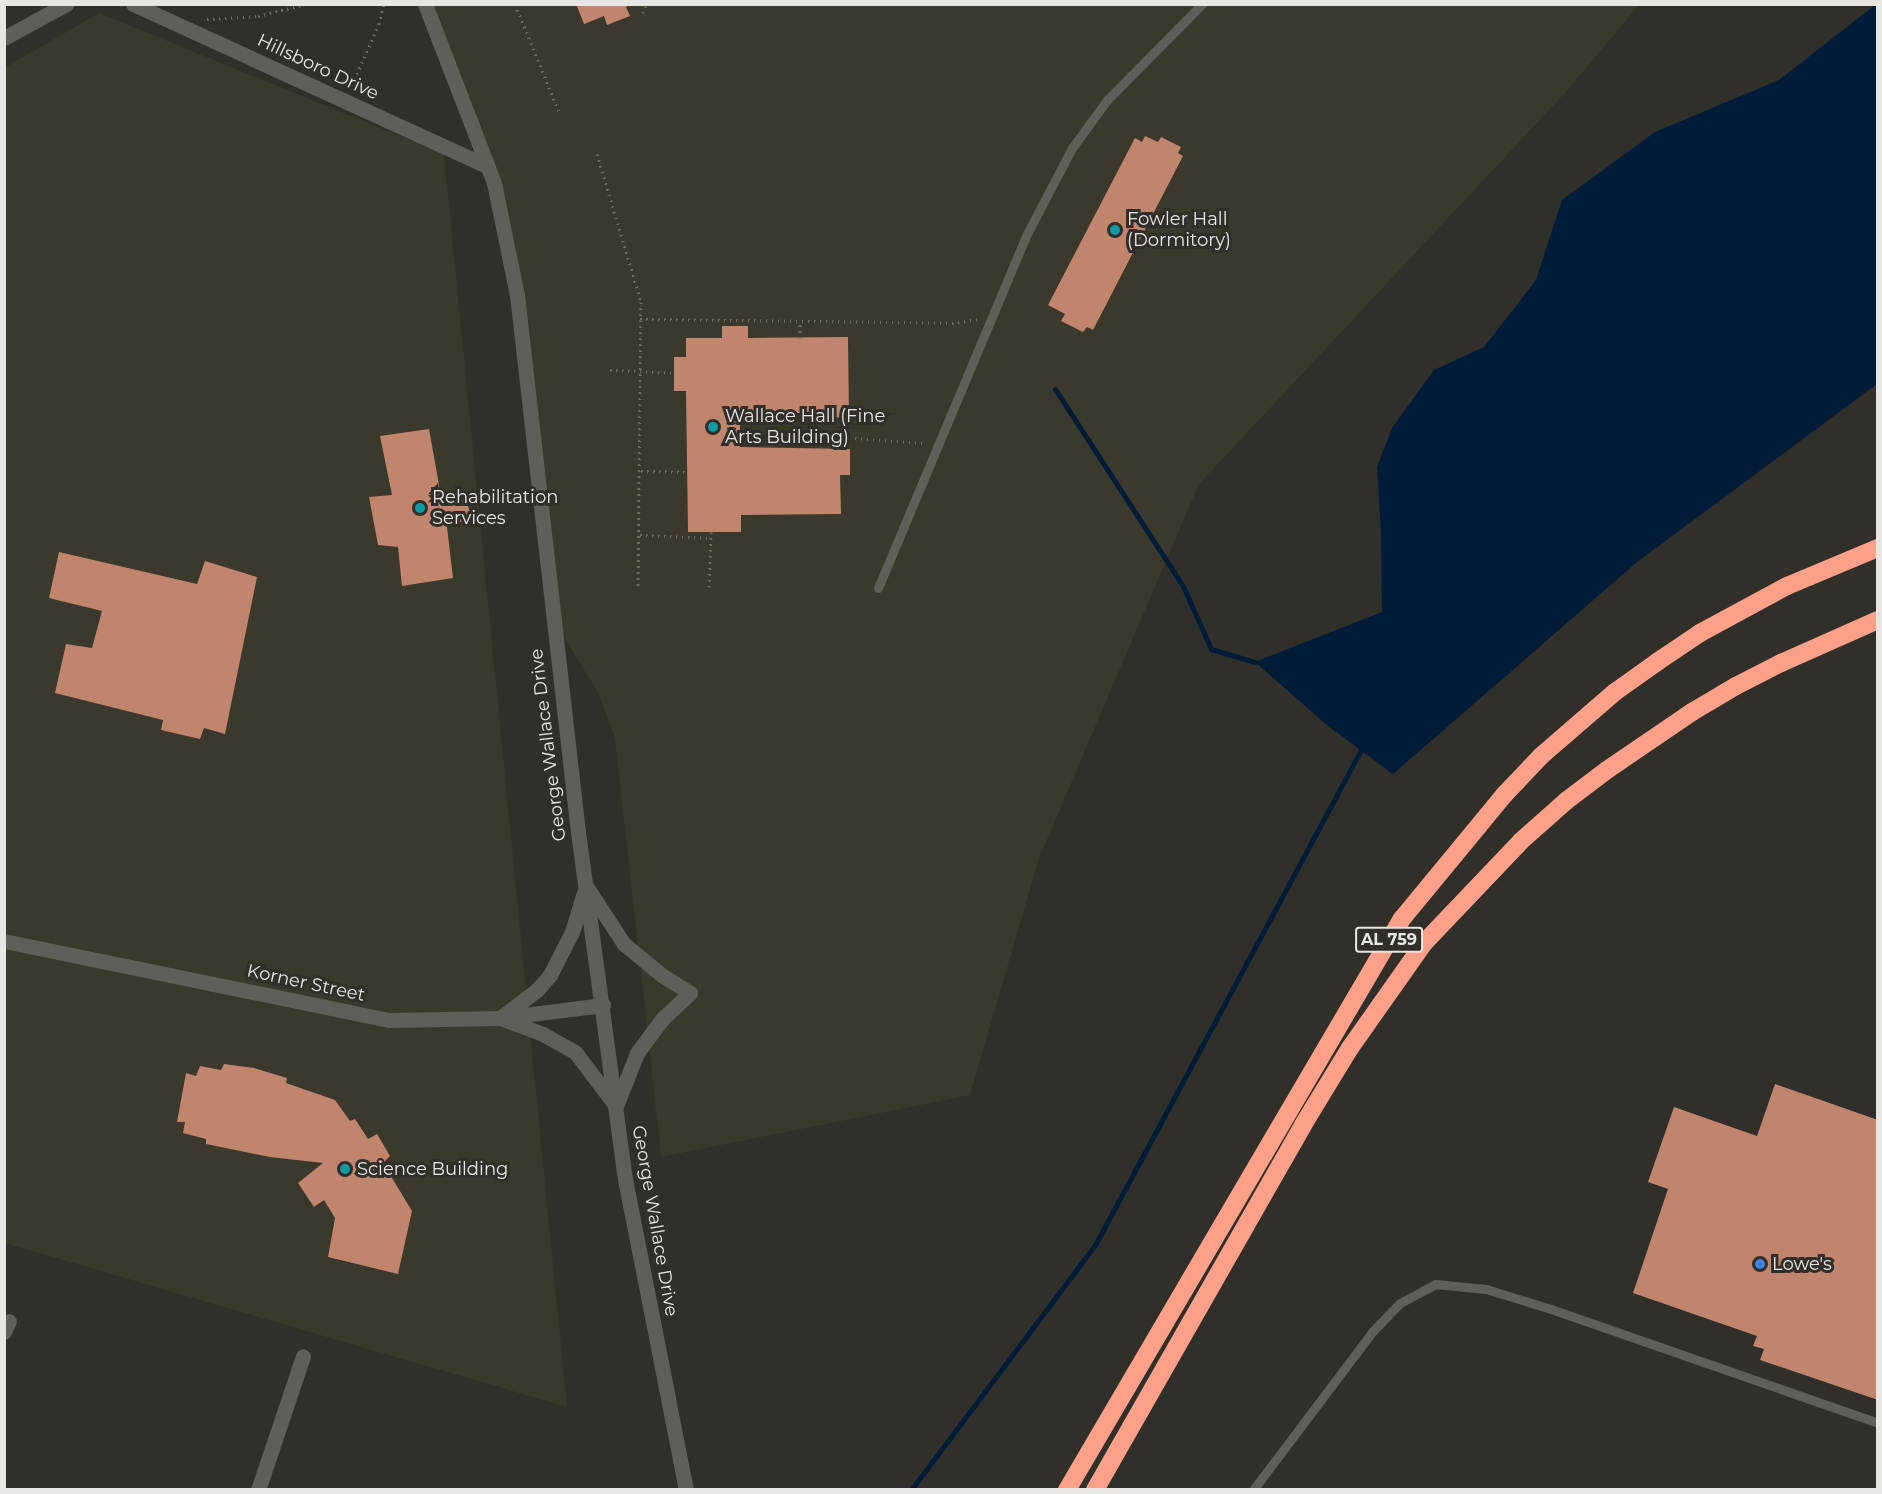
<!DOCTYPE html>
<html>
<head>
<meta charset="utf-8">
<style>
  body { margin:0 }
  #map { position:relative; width:1882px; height:1494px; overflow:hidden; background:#312f2a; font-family:Montserrat,sans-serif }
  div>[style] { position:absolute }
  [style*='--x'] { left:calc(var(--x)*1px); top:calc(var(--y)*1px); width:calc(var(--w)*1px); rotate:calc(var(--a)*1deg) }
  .built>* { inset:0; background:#3b382c }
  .water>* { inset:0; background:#001c38 }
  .stream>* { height:5px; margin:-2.5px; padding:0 2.5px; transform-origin:2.5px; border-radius:2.5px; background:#001c38 }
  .building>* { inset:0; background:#c1856e }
  .path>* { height:3px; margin-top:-1.5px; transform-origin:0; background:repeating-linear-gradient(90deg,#6c6b66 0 1.5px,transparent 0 6px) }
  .service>* { height:9px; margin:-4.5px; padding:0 4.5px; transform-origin:4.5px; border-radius:4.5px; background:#605e58 }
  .minor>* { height:15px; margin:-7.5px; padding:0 7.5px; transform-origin:7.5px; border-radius:7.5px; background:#605e58 }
  .tertiary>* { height:15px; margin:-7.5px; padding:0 7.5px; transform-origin:7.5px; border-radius:7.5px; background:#605e58 }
  .motorway>* { height:18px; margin:-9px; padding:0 9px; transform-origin:9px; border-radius:9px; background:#fca089 }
  .dots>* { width:16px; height:16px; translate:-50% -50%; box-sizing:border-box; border:3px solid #312f2a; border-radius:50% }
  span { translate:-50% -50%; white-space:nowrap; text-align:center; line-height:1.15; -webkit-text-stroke:6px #312f2a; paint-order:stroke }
  .shield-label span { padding:2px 4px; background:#312f2a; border:2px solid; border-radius:4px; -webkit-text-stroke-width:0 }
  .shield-label { font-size:16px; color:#e7e6e2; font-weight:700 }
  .street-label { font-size:18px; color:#e7e6e2 }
  .poi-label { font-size:18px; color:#e7e6e2 }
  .left { translate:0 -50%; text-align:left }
  .frame { position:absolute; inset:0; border:6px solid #e7e6e2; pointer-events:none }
</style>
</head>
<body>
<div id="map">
  <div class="built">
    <i style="clip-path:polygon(425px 5px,1639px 5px,1565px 93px,1199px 484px,1039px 858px,970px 1095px,661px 1157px,615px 738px,598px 692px,553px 620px,501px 212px)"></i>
    <i style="clip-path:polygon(99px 13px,444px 154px,567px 1407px,5px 1243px,4px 68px)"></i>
  </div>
  <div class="water">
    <i style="clip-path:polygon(1875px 5px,1878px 5px,1877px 384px,1637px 562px,1393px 774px,1328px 726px,1255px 662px,1382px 612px,1381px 532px,1377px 467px,1392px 428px,1434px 370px,1484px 347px,1536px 280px,1562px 200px,1655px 132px,1779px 80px)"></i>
  </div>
  <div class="stream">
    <i style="--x:1055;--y:389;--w:235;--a:57"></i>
    <i style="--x:1183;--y:586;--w:69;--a:66"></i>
    <i style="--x:1211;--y:649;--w:46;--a:16.5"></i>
    <i style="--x:911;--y:1490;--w:306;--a:-53.1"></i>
    <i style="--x:1095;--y:1245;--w:562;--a:-61.75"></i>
  </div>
  <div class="building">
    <i style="clip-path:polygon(576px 4px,631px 4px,626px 7px,630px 16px,607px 25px,604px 16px,584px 24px)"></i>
    <i style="clip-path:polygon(1145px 136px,1158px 142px,1161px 137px,1181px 147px,1178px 153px,1183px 156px,1093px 330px,1087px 327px,1083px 332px,1061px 321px,1065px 314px,1048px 305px,1135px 138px,1142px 142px)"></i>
    <i style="clip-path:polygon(722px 326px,748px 326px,748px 338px,848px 337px,849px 418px,740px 413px,740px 447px,850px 449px,850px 475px,840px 475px,841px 514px,741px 515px,741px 532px,688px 532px,686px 391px,674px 391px,674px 357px,686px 357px,686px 338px,722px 338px)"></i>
    <i style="clip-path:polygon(429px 429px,441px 496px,465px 497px,472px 518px,447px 527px,453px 578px,402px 586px,398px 547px,378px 545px,369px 497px,392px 495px,380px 436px)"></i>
    <i style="clip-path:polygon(59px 552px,197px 584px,205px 561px,257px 577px,225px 734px,204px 728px,200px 739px,161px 730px,163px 720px,55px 693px,66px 644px,92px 648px,102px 611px,49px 598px)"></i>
    <i style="clip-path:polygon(224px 1064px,254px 1068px,287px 1078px,286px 1083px,335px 1100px,350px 1121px,355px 1119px,368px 1139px,377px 1134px,390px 1156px,383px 1163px,412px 1211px,398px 1274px,328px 1257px,335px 1218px,324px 1200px,314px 1207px,298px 1183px,323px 1163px,270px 1157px,206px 1144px,206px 1139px,183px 1133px,185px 1122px,177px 1122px,186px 1073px,196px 1076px,200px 1066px,221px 1070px)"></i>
    <i style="clip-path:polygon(1775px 1084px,1878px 1120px,1878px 1400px,1760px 1360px,1764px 1349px,1753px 1346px,1757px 1336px,1633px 1293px,1668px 1189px,1648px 1182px,1674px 1107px,1757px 1136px)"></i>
  </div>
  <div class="path">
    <i style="--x:515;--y:4;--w:119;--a:67.8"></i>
    <i style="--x:643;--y:13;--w:10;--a:-66"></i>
    <i style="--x:207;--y:19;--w:51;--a:-3.4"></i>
    <i style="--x:258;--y:16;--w:49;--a:-14"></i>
    <i style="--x:352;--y:85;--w:67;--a:-66.1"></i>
    <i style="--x:379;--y:24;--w:21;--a:-76"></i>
    <i style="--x:597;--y:154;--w:154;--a:73.4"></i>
    <i style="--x:641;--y:302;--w:285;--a:90.6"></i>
    <i style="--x:640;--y:319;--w:312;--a:0.7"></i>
    <i style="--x:952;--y:323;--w:26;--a:-9"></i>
    <i style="--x:800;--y:338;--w:17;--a:-90"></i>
    <i style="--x:610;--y:370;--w:64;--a:2.7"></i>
    <i style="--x:825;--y:436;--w:99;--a:4"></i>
    <i style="--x:641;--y:471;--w:46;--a:1.2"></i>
    <i style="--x:640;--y:535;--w:70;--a:2.5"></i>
    <i style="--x:709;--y:587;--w:55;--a:-87.9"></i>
  </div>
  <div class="service">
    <i style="--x:878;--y:588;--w:386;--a:-67.2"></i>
    <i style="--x:1028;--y:232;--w:95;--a:-62.4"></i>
    <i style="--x:1072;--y:148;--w:59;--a:-53.9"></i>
    <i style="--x:1107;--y:100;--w:135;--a:-45.3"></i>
    <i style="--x:1253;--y:1490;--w:198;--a:-53"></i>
    <i style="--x:1372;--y:1332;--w:40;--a:-46"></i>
    <i style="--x:1400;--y:1303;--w:40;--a:-28"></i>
    <i style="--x:1435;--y:1284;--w:51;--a:5.6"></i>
    <i style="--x:1486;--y:1289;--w:68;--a:17.1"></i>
    <i style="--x:1551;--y:1309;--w:346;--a:19.2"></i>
  </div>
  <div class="minor">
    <i style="--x:133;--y:4;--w:389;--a:24.6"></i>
    <i style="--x:4;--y:941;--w:394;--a:11.6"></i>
    <i style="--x:390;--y:1020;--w:110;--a:-1"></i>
    <i style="--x:500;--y:1018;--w:104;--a:-7.2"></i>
    <i style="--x:4;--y:1332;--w:12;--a:-66"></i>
    <i style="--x:258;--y:1490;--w:141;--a:-71.4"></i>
  </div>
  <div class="tertiary">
    <i style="--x:425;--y:4;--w:192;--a:68.9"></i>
    <i style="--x:494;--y:183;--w:114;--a:78.4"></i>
    <i style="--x:517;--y:295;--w:540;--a:83.52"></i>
    <i style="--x:578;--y:832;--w:350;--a:82.3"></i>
    <i style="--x:625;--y:1179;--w:317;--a:78.9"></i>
    <i style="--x:4;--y:38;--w:71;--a:-28.7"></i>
    <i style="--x:586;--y:886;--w:69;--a:56.8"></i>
    <i style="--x:624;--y:944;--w:50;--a:39.4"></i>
    <i style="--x:663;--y:976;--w:32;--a:32"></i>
    <i style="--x:690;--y:993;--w:37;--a:137"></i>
    <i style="--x:663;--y:1018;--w:44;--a:126.6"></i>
    <i style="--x:637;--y:1053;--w:57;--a:111.6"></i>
    <i style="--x:616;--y:1106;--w:68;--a:-127.2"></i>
    <i style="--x:575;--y:1052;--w:37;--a:-151"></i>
    <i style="--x:543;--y:1034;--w:46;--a:-159.6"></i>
    <i style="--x:500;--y:1018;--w:46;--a:-37.1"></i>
    <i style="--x:537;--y:990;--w:20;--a:-49"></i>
    <i style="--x:550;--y:975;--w:48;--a:-62.9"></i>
    <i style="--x:572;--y:932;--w:48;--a:-73.1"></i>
  </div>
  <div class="motorway">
    <i style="--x:1067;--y:1490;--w:661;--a:-59.63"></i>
    <i style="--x:1401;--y:920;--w:163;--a:-50.5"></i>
    <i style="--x:1505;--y:794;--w:52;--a:-46.5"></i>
    <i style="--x:1541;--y:756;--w:98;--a:-40.9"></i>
    <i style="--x:1615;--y:692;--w:52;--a:-35.5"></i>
    <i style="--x:1657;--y:662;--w:52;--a:-34"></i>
    <i style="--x:1700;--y:633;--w:99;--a:-28.4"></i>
    <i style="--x:1787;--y:586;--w:99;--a:-22.7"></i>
    <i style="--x:1095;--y:1490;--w:420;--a:-60.3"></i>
    <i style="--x:1303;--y:1125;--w:90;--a:-58.6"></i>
    <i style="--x:1350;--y:1048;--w:128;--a:-54.8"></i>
    <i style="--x:1424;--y:943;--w:141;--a:-46.4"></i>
    <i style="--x:1521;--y:841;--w:60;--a:-41.6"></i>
    <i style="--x:1566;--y:801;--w:51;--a:-37.1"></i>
    <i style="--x:1607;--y:770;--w:103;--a:-34.3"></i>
    <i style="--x:1692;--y:712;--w:51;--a:-30.6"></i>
    <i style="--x:1736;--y:686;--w:51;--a:-27.1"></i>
    <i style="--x:1781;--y:663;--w:106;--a:-23.9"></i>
  </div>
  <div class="dots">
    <i style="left:1115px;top:230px;background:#0f9aa8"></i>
    <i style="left:713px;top:427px;background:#0f9aa8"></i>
    <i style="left:420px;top:508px;background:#0f9aa8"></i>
    <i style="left:345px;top:1169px;background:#0f9aa8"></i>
    <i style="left:1760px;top:1264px;background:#3f7fe0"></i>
  </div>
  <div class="shield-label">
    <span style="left:1389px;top:940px">AL 759</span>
  </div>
  <div class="street-label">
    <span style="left:318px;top:67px;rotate:25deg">Hillsboro Drive</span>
    <span style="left:548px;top:745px;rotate:-97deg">George Wallace Drive</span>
    <span style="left:306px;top:983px;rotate:12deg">Korner Street</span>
    <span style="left:655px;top:1221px;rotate:80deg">George Wallace Drive</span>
  </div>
  <div class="poi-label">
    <span class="left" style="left:1127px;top:230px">Fowler Hall<br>(Dormitory)</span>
    <span class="left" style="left:725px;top:427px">Wallace Hall (Fine<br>Arts Building)</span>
    <span class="left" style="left:432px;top:508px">Rehabilitation<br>Services</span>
    <span class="left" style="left:357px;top:1169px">Science Building</span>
    <span class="left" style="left:1772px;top:1264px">Lowe's</span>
  </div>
  <div class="frame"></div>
</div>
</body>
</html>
